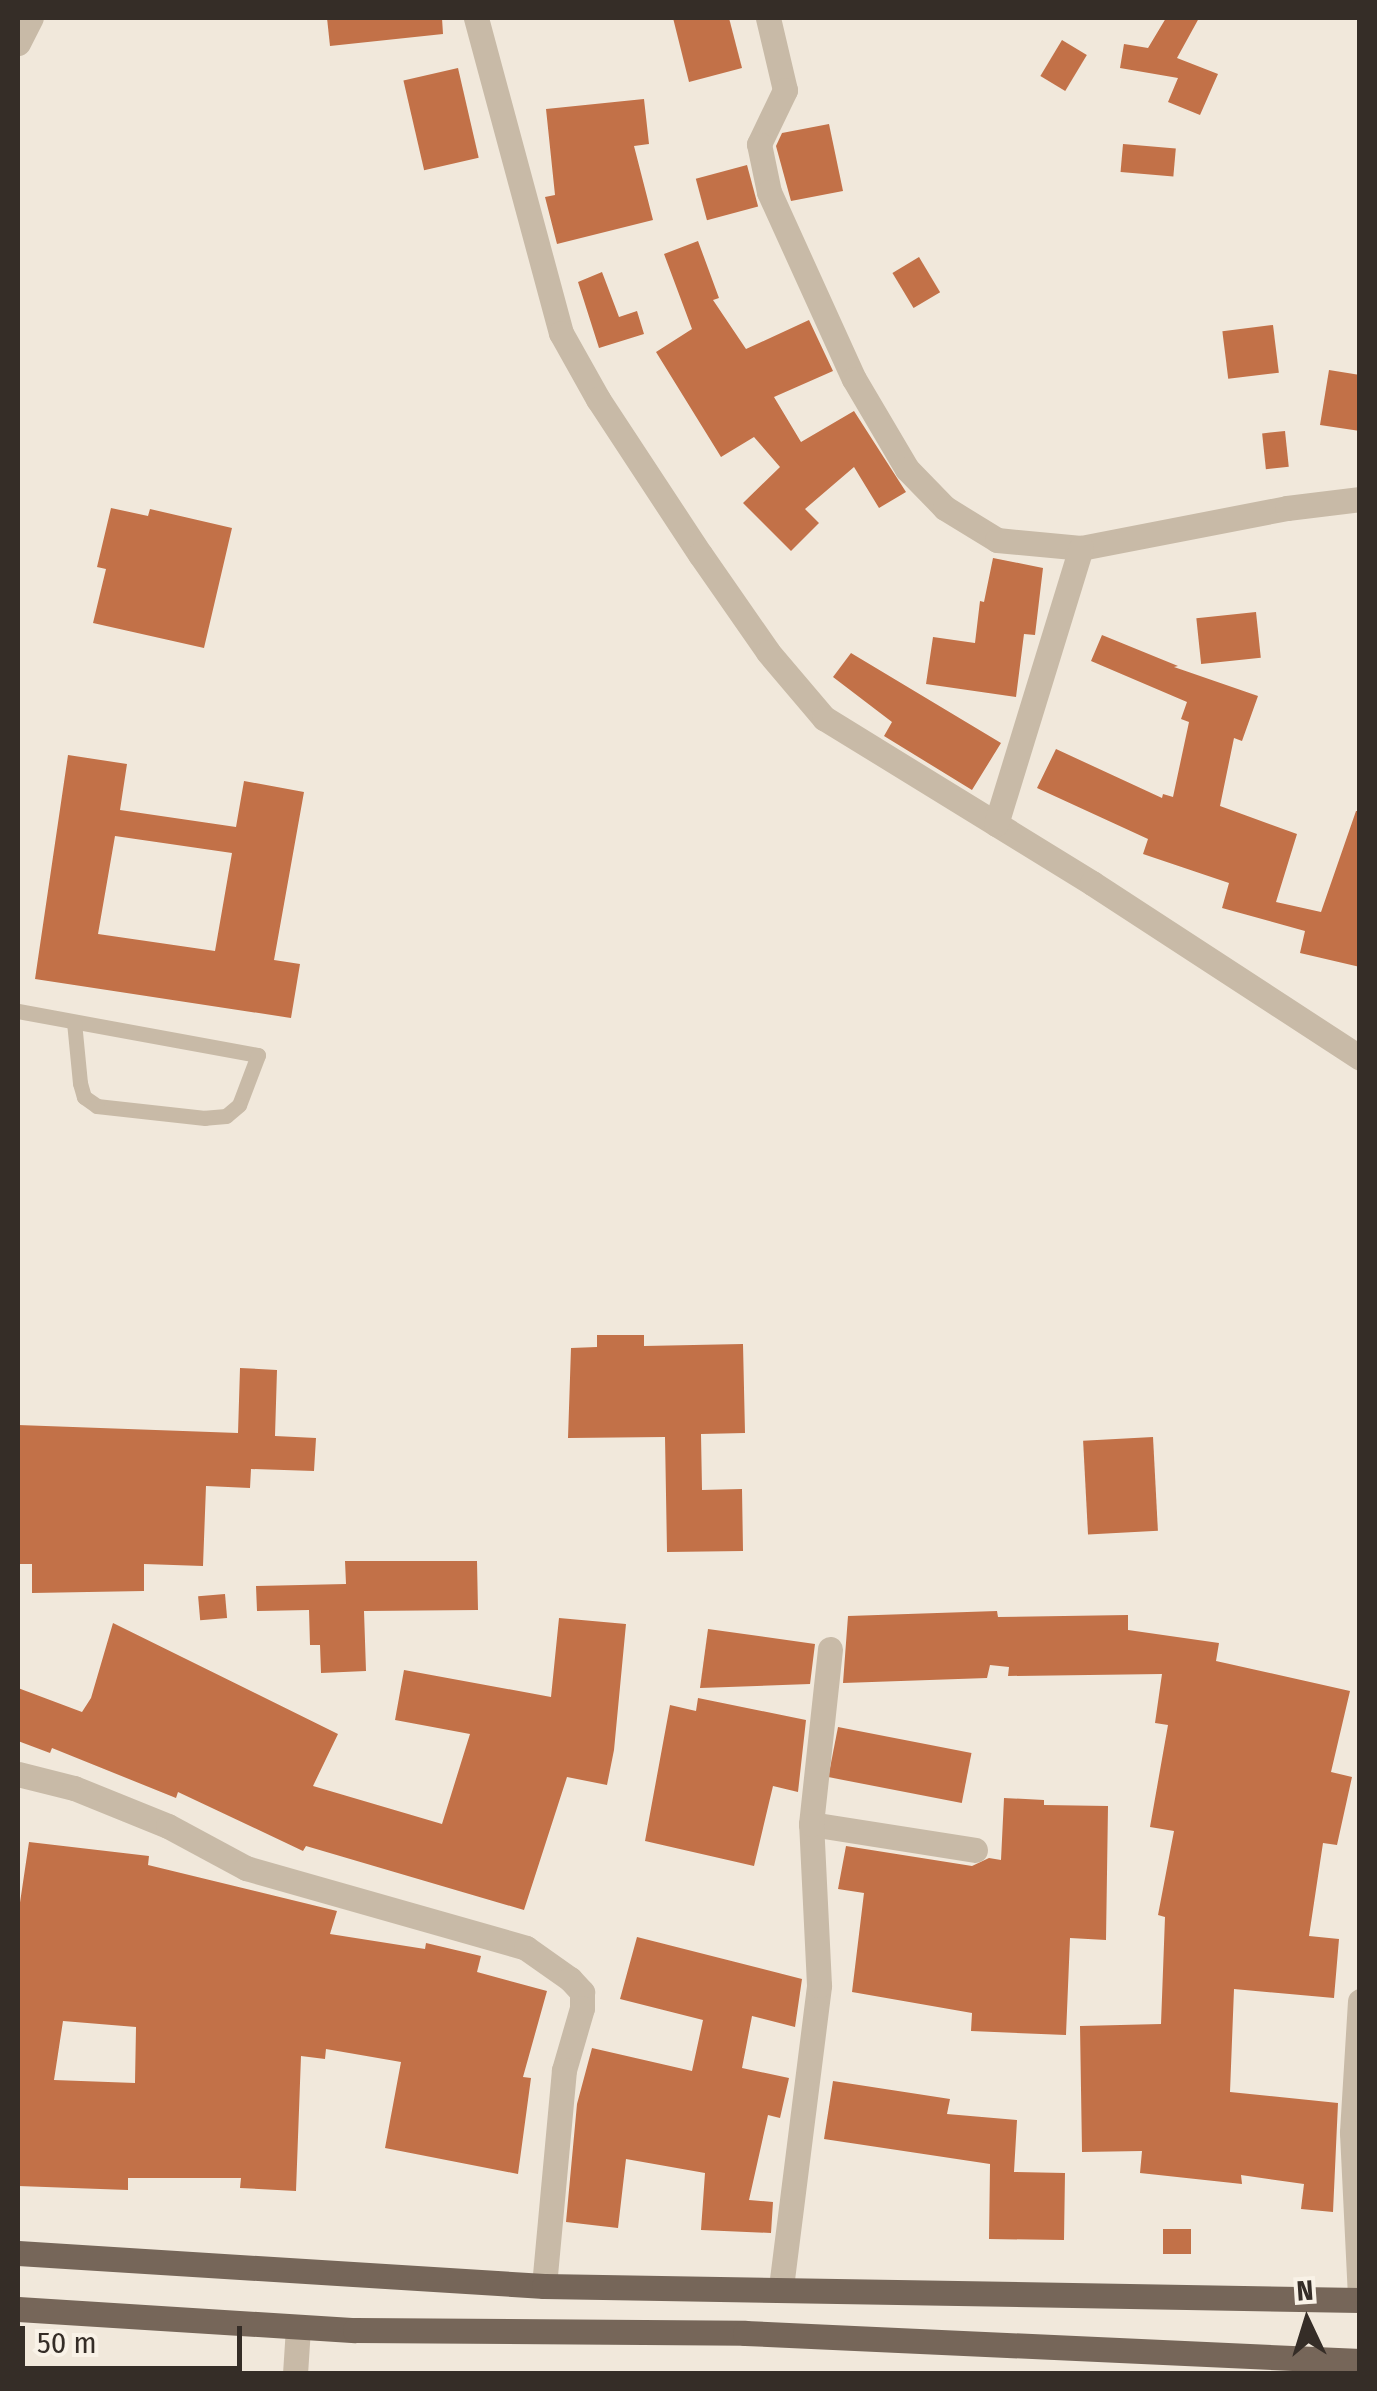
<!DOCTYPE html>
<html>
<head>
<meta charset="utf-8">
<style>
  body { margin:0 }
  #map { position:relative; width:1377px; height:2391px; overflow:hidden; background:#f1e8db; font-family:"Fira Sans Condensed",sans-serif }
  div>[style] { position:absolute }
  [style*='--x'] { left:calc(var(--x)*1px); top:calc(var(--y)*1px); width:calc(var(--w)*1px); rotate:calc(var(--a)*1deg) }
  .building>* { inset:0; background:#c27148; transform-origin:0 0 }
  .lane>* { height:15px; margin:-7.5px; padding:0 7.5px; transform-origin:7.5px; border-radius:7.5px; background:#c8baa7 }
  .street>* { height:25px; margin:-12.5px; padding:0 12.5px; transform-origin:12.5px; border-radius:12.5px; background:#c8baa7 }
  .primary>* { height:25px; margin:-12.5px; padding:0 12.5px; transform-origin:12.5px; border-radius:12.5px; background:#766659 }
  span { translate:-50% -50%; white-space:nowrap; text-align:center; line-height:1.15; -webkit-text-stroke:10px #f9f2e7; paint-order:stroke }
  .frame { position:absolute; inset:0; border:20px solid #352d27; pointer-events:none }
  .north { position:absolute; left:1257px; top:2271px; width:100px; height:100px; -webkit-text-stroke:8px #f9f2e7; paint-order:stroke; rotate:356deg; font-size:28px; font-weight:700; line-height:40px; text-align:center; color:#352d27 }
  .north::after { content:''; display:block; margin:auto; width:35px; height:45px; background:#352d27; clip-path:polygon(50% 0,100% 100%,50% 72%,0 100%) }
  .scale { position:absolute; left:20px; top:2326px; width:222px; height:45px; box-sizing:border-box; border:5px solid #352d27; border-top:0; padding-left:12px; font-size:30px; line-height:35px; white-space:nowrap; color:#352d27; -webkit-text-stroke:8px #f9f2e7; paint-order:stroke }
</style>
</head>
<body>
<div id="map">
  <div class="building">
    <i style="clip-path:polygon(327px 18px,442px 18px,443px 34px,330px 46px)"></i>
    <i style="clip-path:polygon(673px 18px,729px 18px,742px 68px,689px 82px)"></i>
    <i style="clip-path:polygon(1166px 18px,1199px 18px,1177px 58px,1218px 74px,1200px 115px,1168px 102px,1178px 78px,1120px 68px,1124px 44px,1148px 48px)"></i>
    <i style="left:1062px;top:40px;width:29px;height:42px;rotate:31deg"></i>
    <i style="left:458px;top:68px;width:92px;height:56px;rotate:77deg"></i>
    <i style="clip-path:polygon(644px 99px,649px 144px,634px 146px,653px 220px,557px 244px,545px 197px,555px 195px,546px 109px)"></i>
    <i style="clip-path:polygon(829px 124px,843px 191px,791px 201px,776px 146px,782px 133px)"></i>
    <i style="left:1123px;top:144px;width:53px;height:28px;rotate:5deg"></i>
    <i style="left:747px;top:165px;width:43px;height:53px;rotate:75deg"></i>
    <i style="clip-path:polygon(698px 241px,719px 298px,713px 300px,746px 349px,809px 320px,833px 371px,774px 397px,801px 442px,854px 411px,906px 492px,879px 508px,854px 467px,805px 509px,819px 523px,791px 551px,743px 503px,780px 467px,754px 437px,721px 457px,656px 352px,692px 329px,664px 254px)"></i>
    <i style="left:919px;top:257px;width:41px;height:31px;rotate:59deg"></i>
    <i style="clip-path:polygon(602px 272px,619px 317px,637px 311px,644px 334px,599px 348px,578px 282px)"></i>
    <i style="left:1273px;top:325px;width:48px;height:51px;rotate:83deg"></i>
    <i style="clip-path:polygon(1329px 370px,1360px 375px,1360px 431px,1320px 425px)"></i>
    <i style="left:1285px;top:431px;width:36px;height:23px;rotate:84deg"></i>
    <i style="clip-path:polygon(111px 508px,148px 516px,150px 509px,232px 528px,204px 648px,93px 623px,106px 569px,97px 567px)"></i>
    <i style="clip-path:polygon(993px 558px,1043px 568px,1035px 635px,1024px 634px,1016px 697px,926px 684px,933px 637px,975px 643px,980px 601px,984px 602px)"></i>
    <i style="left:1256px;top:612px;width:46px;height:60px;rotate:84deg"></i>
    <i style="clip-path:polygon(1102px 635px,1178px 666px,1174px 667px,1258px 696px,1242px 741px,1234px 738px,1220px 806px,1297px 834px,1276px 902px,1321px 912px,1356px 811px,1360px 811px,1360px 967px,1300px 953px,1305px 931px,1222px 908px,1229px 883px,1143px 854px,1148px 839px,1037px 788px,1056px 749px,1162px 798px,1163px 794px,1173px 797px,1189px 722px,1181px 719px,1187px 702px,1091px 661px)"></i>
    <i style="clip-path:polygon(851px 653px,1001px 743px,972px 790px,884px 736px,892px 722px,833px 677px)"></i>
    <i style="clip-path:polygon(evenodd,68px 755px,127px 764px,120px 810px,236px 827px,244px 781px,304px 792px,274px 960px,300px 964px,291px 1018px,35px 979px,68px 755px,115px 836px,232px 853px,215px 951px,98px 934px,115px 836px)"></i>
    <i style="clip-path:polygon(597px 1335px,644px 1335px,644px 1346px,743px 1344px,745px 1433px,701px 1434px,702px 1490px,742px 1489px,743px 1551px,667px 1552px,665px 1437px,568px 1438px,571px 1348px,597px 1347px)"></i>
    <i style="clip-path:polygon(240px 1368px,277px 1370px,275px 1436px,316px 1438px,314px 1471px,251px 1469px,250px 1488px,206px 1486px,203px 1566px,144px 1564px,144px 1591px,32px 1593px,32px 1564px,18px 1564px,18px 1425px,238px 1433px)"></i>
    <i style="left:1153px;top:1437px;width:94px;height:70px;rotate:87deg"></i>
    <i style="clip-path:polygon(345px 1561px,477px 1561px,478px 1610px,364px 1611px,366px 1671px,321px 1673px,320px 1645px,310px 1645px,309px 1610px,257px 1611px,256px 1586px,346px 1584px)"></i>
    <i style="left:225px;top:1594px;width:24px;height:27px;rotate:85deg"></i>
    <i style="clip-path:polygon(997px 1611px,998px 1617px,1128px 1615px,1128px 1630px,1219px 1643px,1216px 1661px,1350px 1691px,1331px 1772px,1352px 1777px,1337px 1845px,1323px 1843px,1309px 1936px,1339px 1939px,1334px 1998px,1234px 1989px,1230px 2092px,1338px 2103px,1333px 2212px,1301px 2209px,1304px 2184px,1241px 2175px,1242px 2184px,1140px 2173px,1142px 2151px,1082px 2152px,1080px 2026px,1161px 2024px,1165px 1917px,1158px 1915px,1174px 1831px,1150px 1827px,1168px 1725px,1155px 1723px,1162px 1674px,1008px 1676px,1009px 1667px,990px 1665px,987px 1678px,843px 1683px,848px 1616px)"></i>
    <i style="clip-path:polygon(559px 1618px,626px 1624px,614px 1750px,607px 1785px,567px 1777px,524px 1910px,306px 1846px,303px 1851px,178px 1792px,176px 1798px,52px 1748px,50px 1753px,18px 1741px,18px 1688px,82px 1712px,91px 1698px,113px 1623px,338px 1734px,313px 1786px,442px 1824px,470px 1734px,395px 1720px,404px 1670px,551px 1697px)"></i>
    <i style="clip-path:polygon(708px 1629px,815px 1644px,810px 1684px,700px 1688px)"></i>
    <i style="clip-path:polygon(698px 1698px,806px 1720px,798px 1792px,773px 1786px,754px 1866px,645px 1841px,670px 1705px,696px 1711px)"></i>
    <i style="left:838px;top:1727px;width:136px;height:51px;rotate:11deg"></i>
    <i style="clip-path:polygon(1004px 1798px,1044px 1800px,1044px 1805px,1108px 1806px,1106px 1940px,1070px 1938px,1066px 2035px,971px 2031px,972px 2013px,852px 1992px,864px 1893px,838px 1889px,846px 1846px,972px 1866px,989px 1858px,1001px 1860px)"></i>
    <i style="clip-path:polygon(evenodd,29px 1842px,149px 1856px,148px 1865px,337px 1911px,330px 1934px,425px 1949px,426px 1943px,481px 1956px,477px 1972px,547px 1991px,523px 2077px,531px 2078px,518px 2174px,385px 2148px,401px 2062px,326px 2049px,325px 2059px,301px 2056px,296px 2191px,240px 2188px,241px 2178px,128px 2178px,128px 2190px,18px 2186px,18px 1916px,29px 1842px,63px 2021px,136px 2027px,135px 2083px,54px 2080px,63px 2021px)"></i>
    <i style="clip-path:polygon(637px 1937px,802px 1979px,795px 2027px,752px 2016px,742px 2068px,789px 2078px,780px 2118px,768px 2115px,749px 2200px,773px 2202px,771px 2233px,701px 2230px,705px 2173px,626px 2159px,618px 2228px,566px 2222px,577px 2104px,592px 2048px,692px 2071px,703px 2020px,620px 1999px)"></i>
    <i style="clip-path:polygon(833px 2081px,950px 2099px,947px 2114px,1017px 2120px,1014px 2172px,1065px 2173px,1064px 2240px,989px 2239px,990px 2164px,824px 2139px)"></i>
    <i style="left:1163px;top:2229px;width:28px;height:25px"></i>
  </div>
  <div class="lane">
    <i style="--x:18;--y:1011;--w:244;--a:10.4"></i>
    <i style="--x:258;--y:1055;--w:53;--a:110.8"></i>
    <i style="--x:239;--y:1105;--w:17;--a:140"></i>
    <i style="--x:226;--y:1116;--w:21;--a:175"></i>
    <i style="--x:205;--y:1118;--w:109;--a:-173.7"></i>
    <i style="--x:97;--y:1106;--w:16;--a:-145"></i>
    <i style="--x:84;--y:1097;--w:15;--a:-106"></i>
    <i style="--x:80;--y:1083;--w:61;--a:-95.6"></i>
  </div>
  <div class="street">
    <i style="--x:476;--y:18;--w:326;--a:74.9"></i>
    <i style="--x:561;--y:333;--w:76;--a:60.7"></i>
    <i style="--x:598;--y:399;--w:186;--a:56.7"></i>
    <i style="--x:700;--y:554;--w:119;--a:55.2"></i>
    <i style="--x:768;--y:652;--w:87;--a:49.7"></i>
    <i style="--x:824;--y:718;--w:315;--a:31.6"></i>
    <i style="--x:1092;--y:883;--w:320;--a:33.1"></i>
    <i style="--x:768;--y:18;--w:74;--a:76.7"></i>
    <i style="--x:785;--y:90;--w:60;--a:115.7"></i>
    <i style="--x:759;--y:144;--w:49;--a:78.2"></i>
    <i style="--x:769;--y:192;--w:205;--a:65.6"></i>
    <i style="--x:854;--y:379;--w:104;--a:59.5"></i>
    <i style="--x:907;--y:469;--w:54;--a:45.7"></i>
    <i style="--x:945;--y:508;--w:61;--a:31.6"></i>
    <i style="--x:997;--y:540;--w:84;--a:5.4"></i>
    <i style="--x:1081;--y:548;--w:210;--a:-11"></i>
    <i style="--x:1287;--y:508;--w:74;--a:-7"></i>
    <i style="--x:18;--y:43;--w:28;--a:-63"></i>
    <i style="--x:996;--y:824;--w:289;--a:-72.9"></i>
    <i style="--x:18;--y:1774;--w:58;--a:14"></i>
    <i style="--x:74;--y:1788;--w:101;--a:22"></i>
    <i style="--x:168;--y:1826;--w:89;--a:28.3"></i>
    <i style="--x:246;--y:1868;--w:291;--a:15.9"></i>
    <i style="--x:526;--y:1948;--w:54;--a:35.2"></i>
    <i style="--x:570;--y:1979;--w:18;--a:47"></i>
    <i style="--x:582;--y:1992;--w:16;--a:90"></i>
    <i style="--x:582;--y:2008;--w:65;--a:106.2"></i>
    <i style="--x:564;--y:2070;--w:217;--a:95.3"></i>
    <i style="--x:811;--y:1824;--w:166;--a:9"></i>
    <i style="--x:1360;--y:2001;--w:132;--a:93.5"></i>
    <i style="--x:1352;--y:2133;--w:165;--a:87.2"></i>
    <i style="--x:781;--y:2287;--w:304;--a:-82.8"></i>
    <i style="--x:819;--y:1985;--w:161;--a:-92.8"></i>
    <i style="--x:811;--y:1824;--w:176;--a:-83.8"></i>
    <i style="--x:295;--y:2374;--w:47;--a:-86.3"></i>
  </div>
  <div class="primary">
    <i style="--x:18;--y:2253;--w:527;--a:3.59"></i>
    <i style="--x:544;--y:2286;--w:816;--a:0.98"></i>
    <i style="--x:18;--y:2309;--w:338;--a:3.6"></i>
    <i style="--x:355;--y:2330;--w:390;--a:0.4"></i>
    <i style="--x:745;--y:2333;--w:616;--a:2.61"></i>
  </div>
  <div class="frame"></div>
  <div class="north">N</div>
  <div class="scale">50 m</div>
</div>
</body>
</html>
